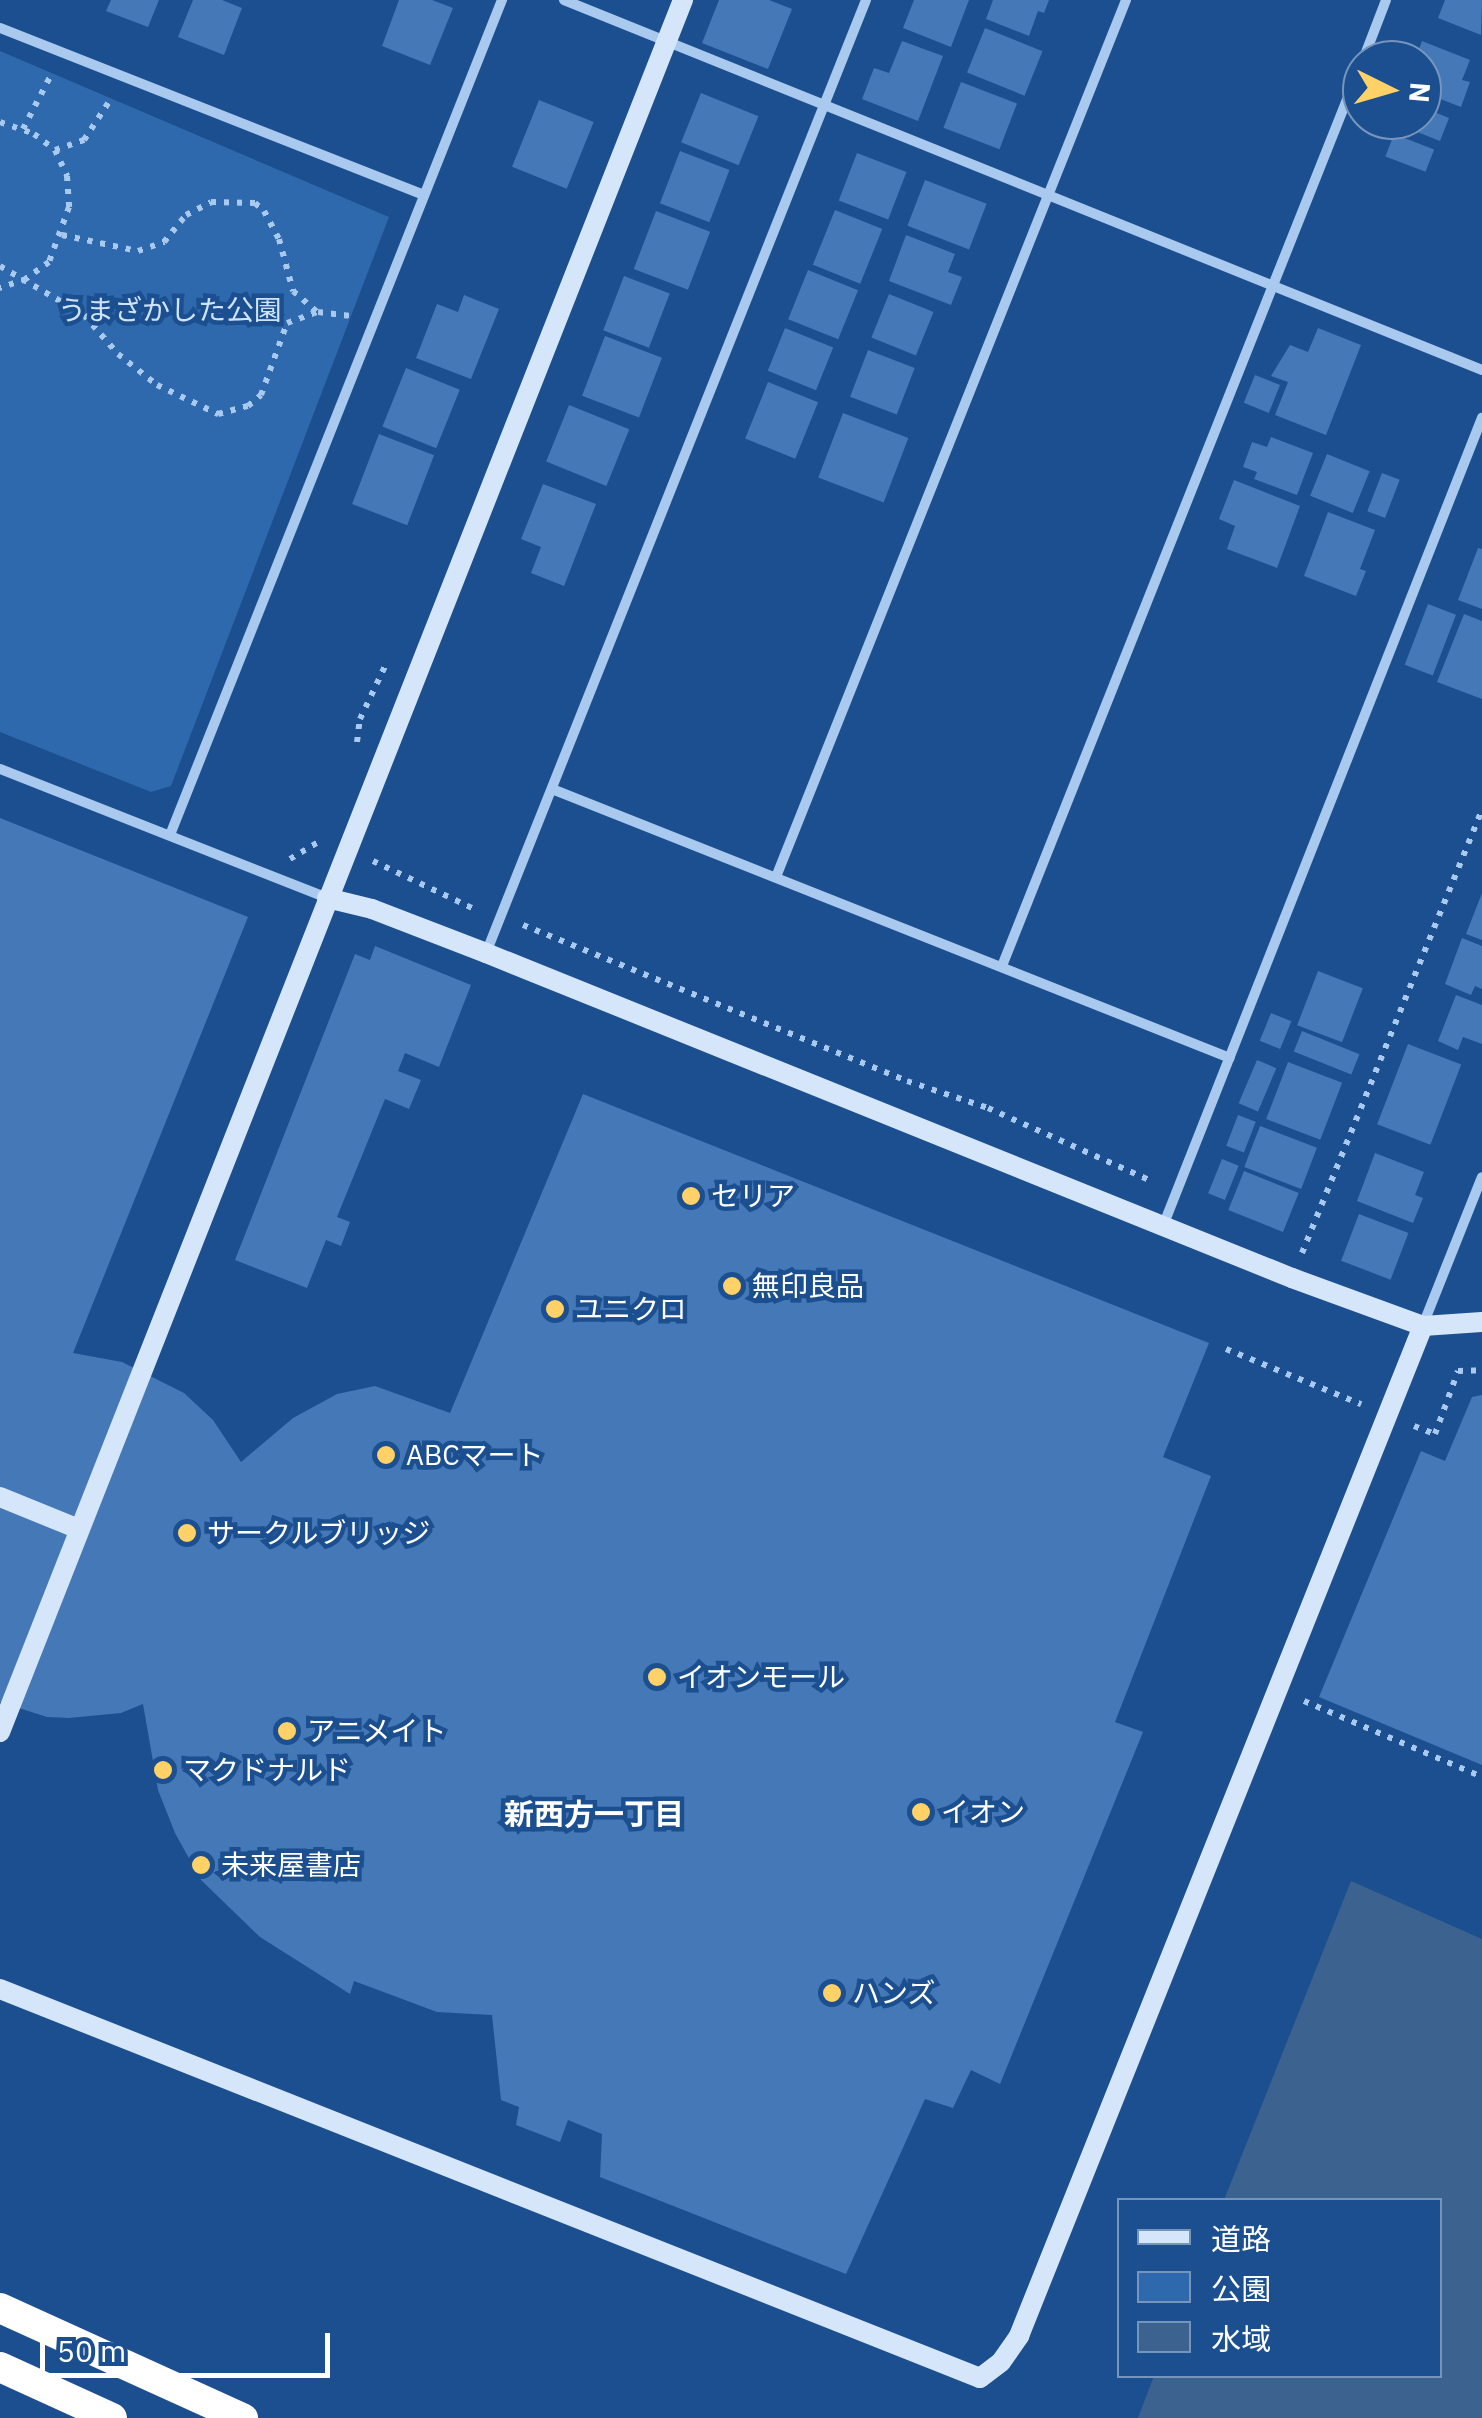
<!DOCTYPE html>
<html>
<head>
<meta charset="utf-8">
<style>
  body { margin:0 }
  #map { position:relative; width:1482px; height:2418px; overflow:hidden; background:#1b4f8f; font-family:"IBM Plex Sans","Noto Sans JP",sans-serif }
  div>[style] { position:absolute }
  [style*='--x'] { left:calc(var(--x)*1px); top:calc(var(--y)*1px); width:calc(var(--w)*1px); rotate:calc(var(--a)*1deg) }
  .green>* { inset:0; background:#2e69ad }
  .water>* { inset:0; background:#3c6290 }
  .building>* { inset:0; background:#4478b7; transform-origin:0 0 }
  .path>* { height:6px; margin-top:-3px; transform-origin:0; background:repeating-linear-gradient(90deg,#a9c9ee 0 5px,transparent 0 13px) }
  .street>* { height:10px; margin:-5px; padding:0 5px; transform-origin:5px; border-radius:5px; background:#a9c9ee }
  .secondary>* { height:20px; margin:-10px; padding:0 10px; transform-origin:10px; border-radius:10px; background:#d6e6fa }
  .highway>* { height:30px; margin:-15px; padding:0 15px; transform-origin:15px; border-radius:15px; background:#fff }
  .dots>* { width:28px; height:28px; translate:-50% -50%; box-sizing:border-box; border:5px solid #1b4f8f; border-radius:50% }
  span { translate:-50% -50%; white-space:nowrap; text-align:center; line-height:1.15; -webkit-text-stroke:9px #1b4f8f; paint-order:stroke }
  .park-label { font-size:28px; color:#cfe3fa }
  .poi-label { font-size:28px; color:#fff }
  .left { translate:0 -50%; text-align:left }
  .neighbourhood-label { font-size:30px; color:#fff; font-weight:700 }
  .legend { position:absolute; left:1117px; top:2198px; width:325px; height:180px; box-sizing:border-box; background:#1b4f8f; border:2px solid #7695bc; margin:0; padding:12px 18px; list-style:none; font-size:30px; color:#fff }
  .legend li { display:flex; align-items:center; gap:20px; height:50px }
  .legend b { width:50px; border:2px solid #7695bc }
  .north { position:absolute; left:1342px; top:40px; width:100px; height:100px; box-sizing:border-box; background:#1b4f8f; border:2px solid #7695bc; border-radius:50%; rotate:95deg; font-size:28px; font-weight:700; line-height:40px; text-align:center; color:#fff }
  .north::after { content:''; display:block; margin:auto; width:35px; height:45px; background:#ffd166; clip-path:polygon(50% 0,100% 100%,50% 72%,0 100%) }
  .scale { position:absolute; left:40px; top:2333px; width:290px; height:45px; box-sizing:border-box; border:5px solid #fff; border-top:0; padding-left:12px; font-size:30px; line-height:35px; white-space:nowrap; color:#fff; -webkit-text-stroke:8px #1b4f8f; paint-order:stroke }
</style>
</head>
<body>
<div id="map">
  <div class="green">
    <i style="clip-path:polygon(0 51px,389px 217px,171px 786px,151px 792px,0 732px)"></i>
  </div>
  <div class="water">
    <i style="clip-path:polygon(1351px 1881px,1482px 1939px,1482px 2418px,1138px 2418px,1154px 2376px,1440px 2376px,1440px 2200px,1224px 2200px)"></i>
  </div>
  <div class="building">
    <i style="clip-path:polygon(111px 0,159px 0,148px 27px,106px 11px)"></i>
    <i style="clip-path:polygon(193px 0,222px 0,242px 8px,224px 55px,178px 37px)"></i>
    <i style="clip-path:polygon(399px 0,432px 0,453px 8px,430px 65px,382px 46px)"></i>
    <i style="clip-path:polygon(719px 0,769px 0,792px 9px,768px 69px,702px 43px)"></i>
    <i style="clip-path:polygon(914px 0,969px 0,951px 47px,903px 28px)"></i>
    <i style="clip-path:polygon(993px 0,1049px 0,1044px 13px,1038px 11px,1029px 36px,986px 19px)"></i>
    <i style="clip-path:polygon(1445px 0,1482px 0,1481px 35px,1438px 18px)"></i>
    <i style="left:985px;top:28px;width:62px;height:48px;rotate:22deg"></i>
    <i style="clip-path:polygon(902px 41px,943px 56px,918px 121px,862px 99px,874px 68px,889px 73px)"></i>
    <i style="clip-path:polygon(1422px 41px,1470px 60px,1462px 80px,1470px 82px,1461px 107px,1422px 92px,1422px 60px,1415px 60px)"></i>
    <i style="left:961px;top:82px;width:60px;height:49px;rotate:21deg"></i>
    <i style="left:701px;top:93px;width:62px;height:53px;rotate:22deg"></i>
    <i style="left:539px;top:100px;width:59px;height:72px;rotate:22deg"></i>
    <i style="clip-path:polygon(1422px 107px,1449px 118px,1440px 141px,1402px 126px,1404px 120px,1422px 120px)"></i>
    <i style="left:1394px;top:134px;width:43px;height:24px;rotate:21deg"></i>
    <i style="left:680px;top:151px;width:53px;height:56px;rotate:21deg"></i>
    <i style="left:857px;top:153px;width:53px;height:51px;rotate:21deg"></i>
    <i style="left:925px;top:180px;width:66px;height:49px;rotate:21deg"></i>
    <i style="left:835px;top:210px;width:51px;height:59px;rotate:22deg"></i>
    <i style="left:656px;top:211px;width:58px;height:62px;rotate:21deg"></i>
    <i style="clip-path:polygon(906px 235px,955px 254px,948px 272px,962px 277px,951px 305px,889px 281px)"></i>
    <i style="left:808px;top:270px;width:54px;height:53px;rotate:22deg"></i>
    <i style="left:624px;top:276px;width:49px;height:58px;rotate:21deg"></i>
    <i style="left:889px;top:294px;width:48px;height:47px;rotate:22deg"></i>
    <i style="clip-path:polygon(464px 295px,499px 309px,471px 379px,416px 358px,437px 304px,458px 312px)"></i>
    <i style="left:785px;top:328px;width:52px;height:46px;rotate:22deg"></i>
    <i style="clip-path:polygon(1318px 328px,1361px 345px,1326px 435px,1275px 415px,1288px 382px,1271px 376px,1290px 345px,1308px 352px)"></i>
    <i style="left:605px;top:336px;width:61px;height:64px;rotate:21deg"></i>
    <i style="left:868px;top:350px;width:50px;height:50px;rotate:21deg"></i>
    <i style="left:406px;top:368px;width:58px;height:63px;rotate:22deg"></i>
    <i style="left:1255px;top:375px;width:27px;height:30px;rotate:22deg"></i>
    <i style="left:768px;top:382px;width:54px;height:61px;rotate:22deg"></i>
    <i style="left:569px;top:405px;width:65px;height:61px;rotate:22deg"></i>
    <i style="left:843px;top:413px;width:70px;height:69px;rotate:21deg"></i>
    <i style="left:379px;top:434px;width:59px;height:75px;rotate:21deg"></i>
    <i style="clip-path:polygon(1271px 437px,1313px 453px,1297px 495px,1254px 479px,1257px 472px,1243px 467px,1252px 442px,1267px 447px)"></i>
    <i style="left:1327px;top:454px;width:46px;height:45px;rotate:22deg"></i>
    <i style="left:1382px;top:473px;width:19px;height:41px;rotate:21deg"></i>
    <i style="clip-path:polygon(1234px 480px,1300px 506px,1277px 568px,1227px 549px,1235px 526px,1219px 519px)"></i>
    <i style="clip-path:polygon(543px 484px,596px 504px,564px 586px,531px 573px,541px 547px,521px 539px)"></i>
    <i style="clip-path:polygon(1328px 512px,1375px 530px,1360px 569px,1366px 571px,1356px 596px,1304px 576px)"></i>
    <i style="clip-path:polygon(1478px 548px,1482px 549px,1482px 609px,1458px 600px)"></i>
    <i style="left:1428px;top:604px;width:30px;height:65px;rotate:21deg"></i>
    <i style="clip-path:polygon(1464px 614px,1482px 621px,1482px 699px,1437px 682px)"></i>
    <i style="clip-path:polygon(0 818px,248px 917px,73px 1353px,122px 1362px,184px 1393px,213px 1420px,241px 1462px,293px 1418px,337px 1394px,375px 1386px,450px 1413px,583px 1094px,1209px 1343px,1163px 1457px,1211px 1476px,1115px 1722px,1143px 1732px,1000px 2084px,971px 2070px,953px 2108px,925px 2099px,846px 2274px,600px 2177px,602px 2134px,568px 2120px,560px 2142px,516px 2125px,519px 2107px,501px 2100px,492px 2015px,437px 2012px,354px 1981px,350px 1994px,260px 1937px,201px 1880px,175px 1833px,158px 1790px,143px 1704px,121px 1713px,69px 1718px,47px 1717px,0 1702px)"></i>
    <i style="clip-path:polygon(1482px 893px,1482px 940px,1466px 934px)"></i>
    <i style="clip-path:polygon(1462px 938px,1482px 946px,1482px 989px,1475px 986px,1471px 995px,1445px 984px)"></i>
    <i style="clip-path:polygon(375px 946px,471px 985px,439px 1067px,405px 1053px,398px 1071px,421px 1080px,409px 1109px,385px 1099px,337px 1217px,350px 1222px,341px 1246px,326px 1240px,307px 1288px,235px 1260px,355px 954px,370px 960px)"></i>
    <i style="left:1318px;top:971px;width:48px;height:58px;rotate:21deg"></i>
    <i style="clip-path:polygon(1456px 995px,1482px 1005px,1482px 1044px,1463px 1037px,1458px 1050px,1438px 1041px)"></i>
    <i style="left:1271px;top:1013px;width:22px;height:30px;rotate:22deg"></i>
    <i style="left:1302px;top:1031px;width:62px;height:22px;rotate:22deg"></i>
    <i style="left:1408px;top:1044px;width:57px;height:86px;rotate:21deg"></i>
    <i style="left:1257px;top:1060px;width:21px;height:47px;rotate:23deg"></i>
    <i style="left:1288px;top:1062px;width:58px;height:61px;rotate:21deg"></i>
    <i style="left:1238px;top:1115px;width:19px;height:33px;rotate:21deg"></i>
    <i style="left:1260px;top:1126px;width:61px;height:44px;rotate:21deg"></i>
    <i style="clip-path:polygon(1375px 1153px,1424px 1172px,1415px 1195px,1423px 1198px,1413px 1223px,1357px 1201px)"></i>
    <i style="left:1222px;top:1159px;width:18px;height:37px;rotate:22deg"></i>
    <i style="left:1244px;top:1171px;width:59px;height:42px;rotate:22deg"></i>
    <i style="left:1359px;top:1214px;width:53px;height:50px;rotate:21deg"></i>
    <i style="clip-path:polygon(1482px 1395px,1482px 1765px,1319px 1697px,1421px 1451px,1445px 1461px,1472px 1397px)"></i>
  </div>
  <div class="path">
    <i style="--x:0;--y:122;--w:36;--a:19"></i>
    <i style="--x:34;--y:134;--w:26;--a:37"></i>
    <i style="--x:55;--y:150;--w:29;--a:65"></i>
    <i style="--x:67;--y:176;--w:31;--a:86"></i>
    <i style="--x:69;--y:207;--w:59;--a:110"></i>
    <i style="--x:49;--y:262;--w:29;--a:144"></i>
    <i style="--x:26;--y:279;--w:28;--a:161"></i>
    <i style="--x:23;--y:129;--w:63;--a:-62.6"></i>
    <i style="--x:55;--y:150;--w:31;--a:-19"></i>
    <i style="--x:84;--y:140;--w:51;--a:-56.9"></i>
    <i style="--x:62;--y:235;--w:78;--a:11.9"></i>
    <i style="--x:138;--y:251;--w:28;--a:-19"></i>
    <i style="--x:164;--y:242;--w:35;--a:-51"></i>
    <i style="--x:186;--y:215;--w:28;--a:-27"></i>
    <i style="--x:211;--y:202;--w:44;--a:1.3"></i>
    <i style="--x:255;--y:203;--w:12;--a:42"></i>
    <i style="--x:264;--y:211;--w:32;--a:62"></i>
    <i style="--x:279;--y:239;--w:54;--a:74.9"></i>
    <i style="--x:293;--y:291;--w:32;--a:41"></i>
    <i style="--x:0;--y:266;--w:97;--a:30.3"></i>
    <i style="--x:84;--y:315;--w:52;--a:48.9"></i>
    <i style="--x:118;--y:354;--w:50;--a:38.5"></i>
    <i style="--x:157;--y:385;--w:68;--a:25.4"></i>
    <i style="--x:218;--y:414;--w:31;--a:-15"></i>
    <i style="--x:248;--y:406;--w:17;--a:-40"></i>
    <i style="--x:261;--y:395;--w:77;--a:-70.1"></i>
    <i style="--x:287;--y:323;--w:33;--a:-20"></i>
    <i style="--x:318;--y:312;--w:33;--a:7"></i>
    <i style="--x:357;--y:742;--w:23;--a:-83"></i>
    <i style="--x:360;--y:719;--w:59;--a:-64.7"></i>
    <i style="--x:290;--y:859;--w:33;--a:-31"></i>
    <i style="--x:373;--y:861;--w:114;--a:25.4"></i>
    <i style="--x:523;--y:925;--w:414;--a:22.1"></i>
    <i style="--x:907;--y:1081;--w:85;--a:18.4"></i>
    <i style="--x:988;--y:1108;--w:179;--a:24.1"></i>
    <i style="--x:1302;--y:1253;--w:479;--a:-67.9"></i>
    <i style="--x:1226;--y:1349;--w:146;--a:22.2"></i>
    <i style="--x:1414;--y:1426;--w:22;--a:21"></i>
    <i style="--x:1435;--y:1434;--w:67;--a:-69.9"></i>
    <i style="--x:1458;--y:1371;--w:24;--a:-2"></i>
    <i style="--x:1304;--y:1701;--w:194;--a:23.1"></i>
  </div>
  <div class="street">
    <i style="--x:564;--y:0;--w:990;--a:21.95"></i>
    <i style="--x:0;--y:28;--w:455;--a:21.5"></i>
    <i style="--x:1363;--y:60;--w:64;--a:-69"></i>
    <i style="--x:0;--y:769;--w:352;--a:21.5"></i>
    <i style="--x:552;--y:789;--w:729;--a:21.64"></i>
    <i style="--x:170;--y:835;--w:899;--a:-68.32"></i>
    <i style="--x:776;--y:877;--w:944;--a:-68.24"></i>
    <i style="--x:486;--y:953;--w:1026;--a:-68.26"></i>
    <i style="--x:1002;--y:966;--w:973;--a:-68.29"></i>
    <i style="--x:1163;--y:1226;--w:869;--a:-68.46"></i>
    <i style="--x:1423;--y:1325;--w:159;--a:-68.3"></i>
  </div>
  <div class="secondary">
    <i style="--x:327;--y:898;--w:46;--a:13.7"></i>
    <i style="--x:372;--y:909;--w:122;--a:21.1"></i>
    <i style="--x:486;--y:953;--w:869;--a:21.96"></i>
    <i style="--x:1292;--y:1278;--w:140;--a:20.1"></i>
    <i style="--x:1423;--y:1326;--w:59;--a:-3.9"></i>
    <i style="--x:0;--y:1497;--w:85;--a:22.1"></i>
    <i style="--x:0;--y:1732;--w:1862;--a:-68.48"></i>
    <i style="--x:0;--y:1989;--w:1054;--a:21.65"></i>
    <i style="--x:980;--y:2378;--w:26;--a:-37"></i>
    <i style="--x:1001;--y:2362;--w:32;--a:-55"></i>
    <i style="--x:1019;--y:2336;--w:1088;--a:-68.2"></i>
  </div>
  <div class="highway">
    <i style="--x:0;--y:2308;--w:267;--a:24.4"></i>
    <i style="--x:0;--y:2367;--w:123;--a:24.5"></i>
  </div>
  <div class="dots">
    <i style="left:691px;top:1196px;background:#ffd166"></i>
    <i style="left:732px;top:1286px;background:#ffd166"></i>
    <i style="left:555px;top:1309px;background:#ffd166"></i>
    <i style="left:386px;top:1455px;background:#ffd166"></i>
    <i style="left:187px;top:1533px;background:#ffd166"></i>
    <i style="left:657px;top:1677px;background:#ffd166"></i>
    <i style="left:287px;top:1731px;background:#ffd166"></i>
    <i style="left:163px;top:1770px;background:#ffd166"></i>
    <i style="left:921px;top:1812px;background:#ffd166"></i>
    <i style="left:201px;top:1865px;background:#ffd166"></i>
    <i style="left:832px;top:1993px;background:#ffd166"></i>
  </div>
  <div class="park-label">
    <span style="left:170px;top:310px">うまざかした公園</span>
  </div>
  <div class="poi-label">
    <span class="left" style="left:711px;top:1196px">セリア</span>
    <span class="left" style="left:752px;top:1286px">無印良品</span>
    <span class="left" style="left:575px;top:1309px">ユニクロ</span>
    <span class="left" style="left:406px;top:1455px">ABCマート</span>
    <span class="left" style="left:207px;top:1533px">サークルブリッジ</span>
    <span class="left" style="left:677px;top:1677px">イオンモール</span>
    <span class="left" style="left:307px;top:1731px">アニメイト</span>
    <span class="left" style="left:183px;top:1770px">マクドナルド</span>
    <span class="left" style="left:941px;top:1812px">イオン</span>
    <span class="left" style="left:221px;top:1865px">未来屋書店</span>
    <span class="left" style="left:852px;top:1993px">ハンズ</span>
  </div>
  <div class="neighbourhood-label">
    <span style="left:594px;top:1814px">新西方一丁目</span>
  </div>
  <ul class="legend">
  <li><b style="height:12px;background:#d6e6fa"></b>道路</li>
  <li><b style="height:28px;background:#2e69ad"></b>公園</li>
  <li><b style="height:28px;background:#3c6290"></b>水域</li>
  </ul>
  <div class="north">N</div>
  <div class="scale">50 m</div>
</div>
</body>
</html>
